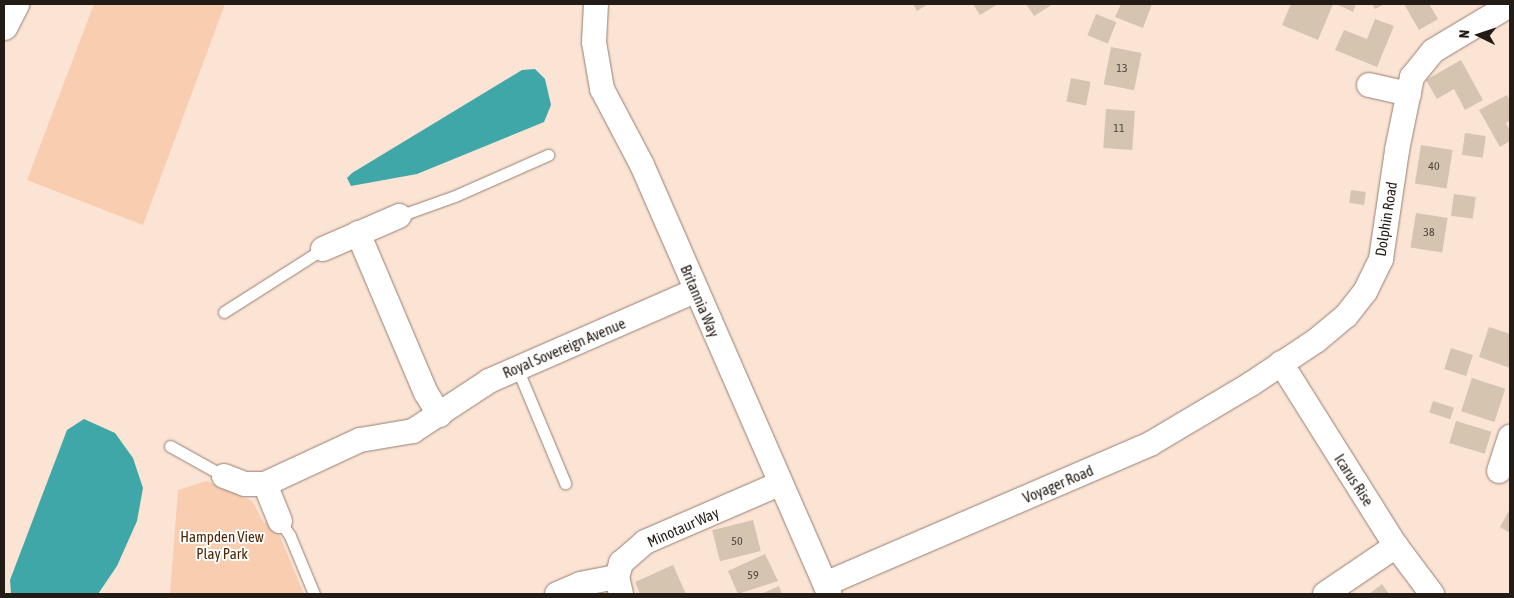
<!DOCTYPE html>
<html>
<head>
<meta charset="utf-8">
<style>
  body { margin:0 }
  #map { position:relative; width:1514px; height:598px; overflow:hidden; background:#fbe4d4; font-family:"Asap Condensed",sans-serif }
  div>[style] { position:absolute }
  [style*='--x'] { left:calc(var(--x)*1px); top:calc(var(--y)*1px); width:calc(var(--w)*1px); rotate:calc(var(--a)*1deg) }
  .green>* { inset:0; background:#f8cdb0 }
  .water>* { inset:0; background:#3fa7a8 }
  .building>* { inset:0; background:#d4c4b0; transform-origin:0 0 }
  .roads { filter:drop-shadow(0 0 1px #947f71) drop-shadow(0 0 1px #947f71) }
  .lane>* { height:11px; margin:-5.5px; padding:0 5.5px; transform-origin:5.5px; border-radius:5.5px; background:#fff }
  .street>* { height:24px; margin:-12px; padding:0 12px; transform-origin:12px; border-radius:12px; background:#fff }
  .highway>* { height:28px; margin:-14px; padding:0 14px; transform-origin:14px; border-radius:14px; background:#fff }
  span { translate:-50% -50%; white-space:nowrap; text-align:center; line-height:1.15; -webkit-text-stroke:4px #fff; paint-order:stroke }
  .number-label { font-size:12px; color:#4f453c }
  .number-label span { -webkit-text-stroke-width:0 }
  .street-label { font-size:15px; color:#231b16 }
  .park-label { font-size:15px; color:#502805 }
  .frame { position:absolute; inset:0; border:5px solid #231b16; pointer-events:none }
  .north { position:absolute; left:1454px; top:10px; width:50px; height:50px; -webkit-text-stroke:4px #fff; paint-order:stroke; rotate:274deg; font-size:14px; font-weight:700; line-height:20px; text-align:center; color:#231b16 }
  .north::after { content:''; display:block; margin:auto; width:18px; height:22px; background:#231b16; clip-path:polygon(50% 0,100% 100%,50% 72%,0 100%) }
</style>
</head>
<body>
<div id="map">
  <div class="green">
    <i style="clip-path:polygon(94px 4px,225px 4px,143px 225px,27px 180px)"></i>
    <i style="clip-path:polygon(207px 481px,252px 501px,264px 523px,274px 522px,304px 594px,170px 594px,178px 490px)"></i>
  </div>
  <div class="water">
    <i style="clip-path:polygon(535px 69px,545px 79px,551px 105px,544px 122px,417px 174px,351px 186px,347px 178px,352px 173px,522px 70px)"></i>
    <i style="clip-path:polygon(84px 419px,115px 433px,133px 458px,143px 488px,137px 521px,117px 566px,98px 594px,11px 594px,10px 580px,67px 430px)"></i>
  </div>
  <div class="building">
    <i style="clip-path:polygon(913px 4px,928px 4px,917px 11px)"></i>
    <i style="clip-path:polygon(973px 4px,998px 4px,980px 15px)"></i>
    <i style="clip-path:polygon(1026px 4px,1053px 4px,1034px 16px)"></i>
    <i style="clip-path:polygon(1121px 4px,1152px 4px,1143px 28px,1115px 17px)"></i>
    <i style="clip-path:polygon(1291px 4px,1333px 4px,1318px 40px,1282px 25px)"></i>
    <i style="clip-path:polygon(1336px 4px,1356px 4px,1353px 12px)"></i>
    <i style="clip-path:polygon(1372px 4px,1385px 4px,1375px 9px)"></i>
    <i style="clip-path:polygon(1404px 4px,1429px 4px,1438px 19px,1419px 30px)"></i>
    <i style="left:1096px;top:14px;width:22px;height:23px;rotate:22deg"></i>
    <i style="clip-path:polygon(1375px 19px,1394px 26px,1377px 67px,1335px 50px,1344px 30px,1367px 39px)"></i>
    <i style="left:1111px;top:47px;width:31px;height:38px;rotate:11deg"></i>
    <i style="clip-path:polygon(1461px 60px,1483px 100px,1465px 110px,1454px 89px,1437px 99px,1426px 80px)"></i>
    <i style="left:1071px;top:78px;width:20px;height:24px;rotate:11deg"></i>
    <i style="clip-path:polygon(1507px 95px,1510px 101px,1510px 120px,1506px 123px,1510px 131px,1510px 141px,1500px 147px,1479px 110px)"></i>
    <i style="left:1106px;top:109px;width:29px;height:39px;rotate:4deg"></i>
    <i style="left:1465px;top:133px;width:21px;height:22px;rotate:8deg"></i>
    <i style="left:1421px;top:145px;width:32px;height:39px;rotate:9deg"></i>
    <i style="left:1351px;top:190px;width:15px;height:13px;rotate:8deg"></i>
    <i style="left:1454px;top:194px;width:22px;height:22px;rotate:8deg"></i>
    <i style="left:1416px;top:213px;width:32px;height:35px;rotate:9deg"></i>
    <i style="clip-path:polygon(1489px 327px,1510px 334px,1510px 368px,1479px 357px)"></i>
    <i style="left:1451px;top:348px;width:23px;height:22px;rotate:18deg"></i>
    <i style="left:1472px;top:378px;width:35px;height:35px;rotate:18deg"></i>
    <i style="left:1433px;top:401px;width:22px;height:12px;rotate:18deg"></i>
    <i style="left:1456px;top:421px;width:37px;height:23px;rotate:17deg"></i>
    <i style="clip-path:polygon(1510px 509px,1510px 533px,1500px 527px)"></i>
    <i style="left:753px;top:520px;width:32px;height:42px;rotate:76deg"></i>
    <i style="clip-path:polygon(765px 554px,778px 581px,738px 594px,728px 571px)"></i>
    <i style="clip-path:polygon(673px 565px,686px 594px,640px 594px,635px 582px)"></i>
    <i style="clip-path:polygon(1382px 584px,1389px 594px,1369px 594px)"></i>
    <i style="clip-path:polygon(779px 586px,782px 594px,761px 594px)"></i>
  </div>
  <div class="roads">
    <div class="lane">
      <i style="--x:399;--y:216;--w:59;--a:-19.7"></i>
      <i style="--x:455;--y:196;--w:102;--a:-23.8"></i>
      <i style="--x:224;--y:312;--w:117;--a:-32.5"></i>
      <i style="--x:517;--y:368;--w:125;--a:67.3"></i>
      <i style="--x:170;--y:446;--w:62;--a:29.1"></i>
      <i style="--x:280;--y:521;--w:18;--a:56"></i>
      <i style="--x:290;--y:536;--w:63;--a:67.5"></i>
    </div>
    <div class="street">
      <i style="--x:596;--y:4;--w:38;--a:93"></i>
      <i style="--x:594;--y:42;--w:48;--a:80.3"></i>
      <i style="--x:602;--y:89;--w:86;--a:62.2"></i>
      <i style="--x:642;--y:165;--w:468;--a:66.4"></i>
      <i style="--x:1369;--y:85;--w:41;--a:12.7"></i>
      <i style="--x:358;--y:233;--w:174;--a:67"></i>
      <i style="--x:426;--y:393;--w:26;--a:58"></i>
      <i style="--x:323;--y:249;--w:83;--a:-23.5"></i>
      <i style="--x:1281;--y:363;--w:216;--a:57.9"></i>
      <i style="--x:1396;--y:546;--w:60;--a:53.1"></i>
      <i style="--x:1499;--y:471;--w:36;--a:-72"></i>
      <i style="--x:224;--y:476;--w:22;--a:21"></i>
      <i style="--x:245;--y:484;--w:20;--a:0"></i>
      <i style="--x:265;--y:484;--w:105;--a:-24.9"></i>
      <i style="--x:360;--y:440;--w:54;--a:-9.6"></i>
      <i style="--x:413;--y:431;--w:91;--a:-33.3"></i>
      <i style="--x:489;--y:381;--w:225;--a:-23.6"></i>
      <i style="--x:265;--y:484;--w:40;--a:68"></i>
      <i style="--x:825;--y:584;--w:354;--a:-23.3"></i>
      <i style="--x:1150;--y:444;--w:117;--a:-30.7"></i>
      <i style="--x:1251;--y:384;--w:79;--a:-33.7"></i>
      <i style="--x:1317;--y:340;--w:38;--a:-40"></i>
      <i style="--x:1346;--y:316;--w:31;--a:-52"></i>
      <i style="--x:1365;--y:292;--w:37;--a:-64"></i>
      <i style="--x:1381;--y:259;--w:110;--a:-81.6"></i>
      <i style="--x:1397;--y:150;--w:75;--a:-78.4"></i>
      <i style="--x:1412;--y:77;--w:33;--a:-51"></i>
      <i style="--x:1433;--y:51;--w:90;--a:-30.9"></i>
      <i style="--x:557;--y:594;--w:25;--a:-23"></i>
      <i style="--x:580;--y:584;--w:38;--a:-11"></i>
      <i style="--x:621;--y:594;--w:17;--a:-103"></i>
      <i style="--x:617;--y:577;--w:15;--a:-74"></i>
      <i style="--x:621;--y:563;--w:32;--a:-41"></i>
      <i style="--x:645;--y:542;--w:146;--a:-23.4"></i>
      <i style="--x:1325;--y:594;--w:86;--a:-34.1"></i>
    </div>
    <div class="highway">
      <i style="--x:4;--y:26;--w:25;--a:-63"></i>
    </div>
  </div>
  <div class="number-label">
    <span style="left:1122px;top:69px">13</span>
    <span style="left:1119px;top:129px">11</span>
    <span style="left:1434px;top:167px">40</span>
    <span style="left:1429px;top:233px">38</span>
    <span style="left:737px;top:542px">50</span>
    <span style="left:753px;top:576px">59</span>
  </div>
  <div class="street-label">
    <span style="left:1386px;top:219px;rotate:-81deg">Dolphin Road</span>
    <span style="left:700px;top:301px;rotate:67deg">Britannia Way</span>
    <span style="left:564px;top:348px;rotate:-23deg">Royal Sovereign Avenue</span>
    <span style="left:1354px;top:480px;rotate:57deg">Icarus Rise</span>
    <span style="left:1058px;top:484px;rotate:-23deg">Voyager Road</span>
    <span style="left:683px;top:527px;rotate:-24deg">Minotaur Way</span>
  </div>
  <div class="park-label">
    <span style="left:222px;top:545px">Hampden View<br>Play Park</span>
  </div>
  <div class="frame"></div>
  <div class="north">N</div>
</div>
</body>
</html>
